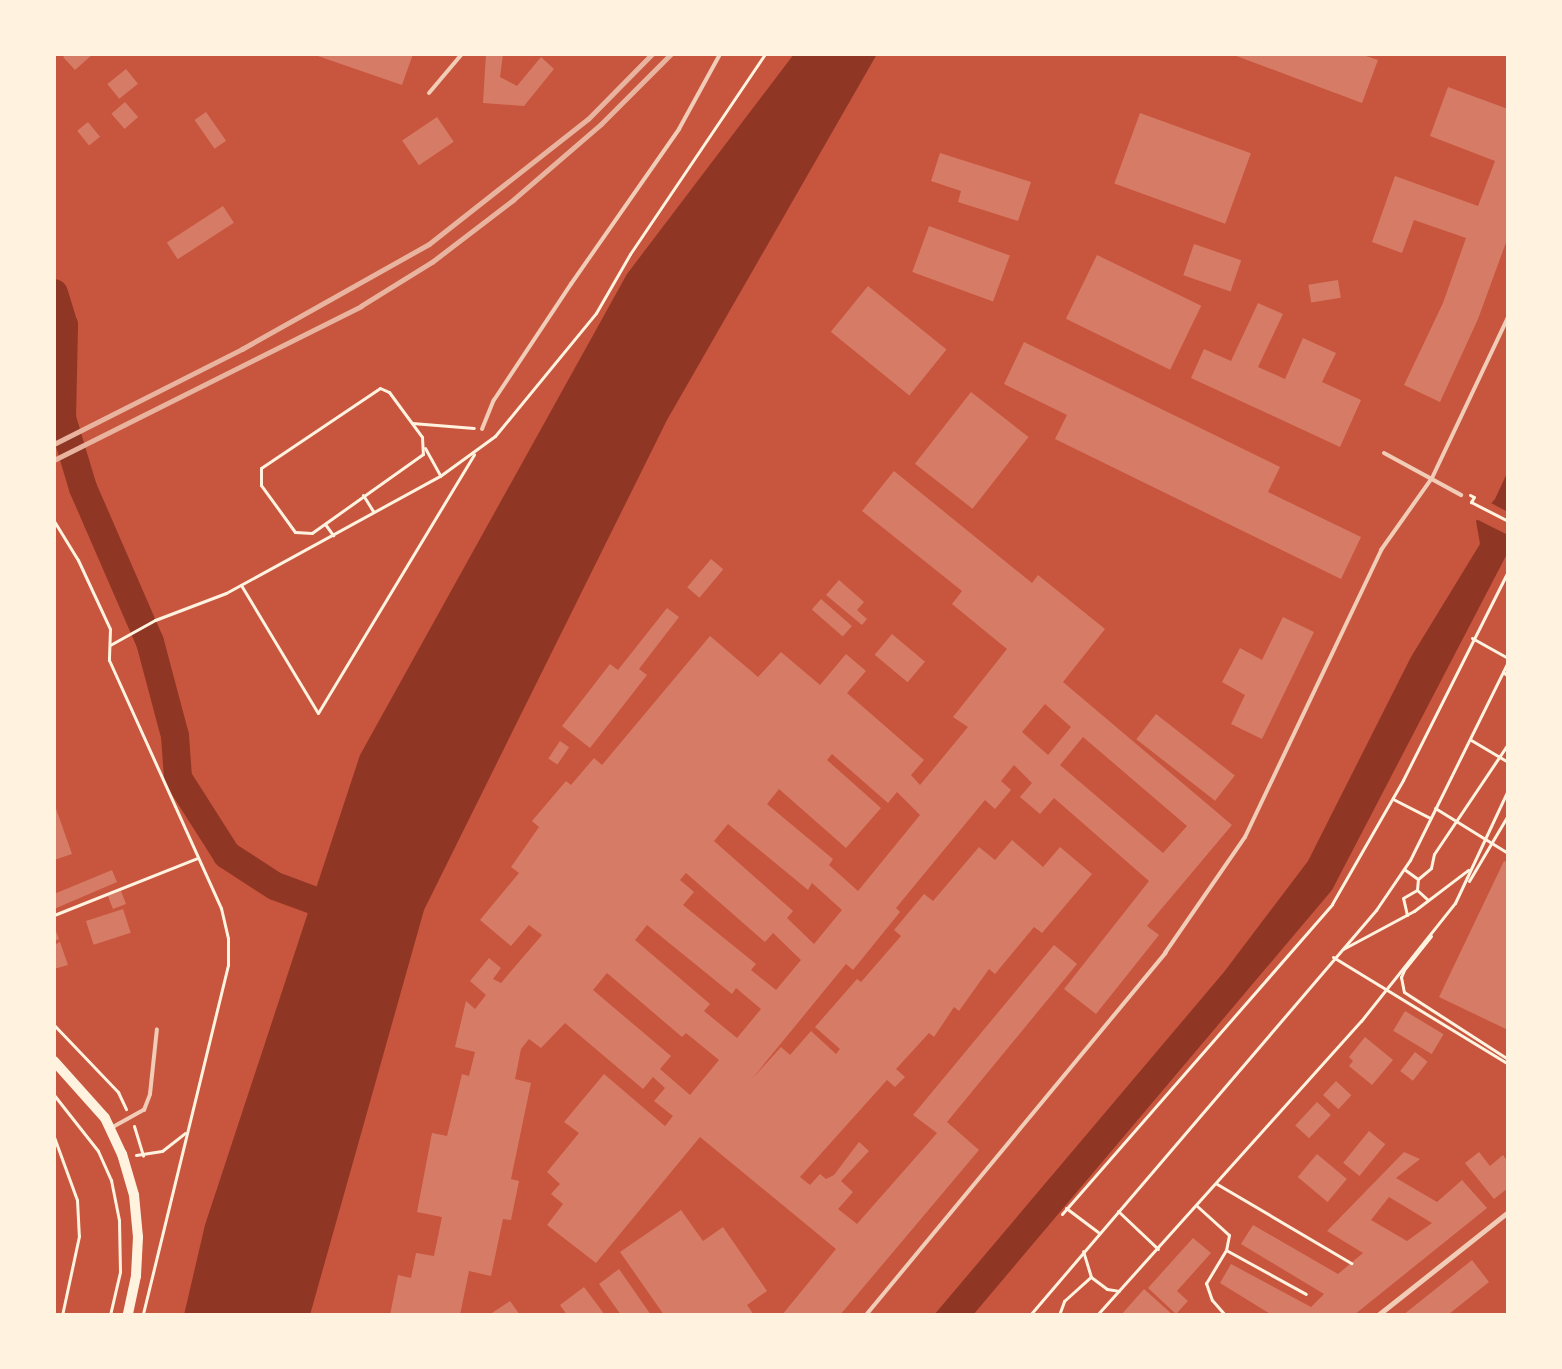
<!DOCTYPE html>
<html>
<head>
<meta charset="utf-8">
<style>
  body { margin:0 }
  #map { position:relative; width:1562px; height:1369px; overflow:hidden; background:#c8553d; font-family:Overpass,sans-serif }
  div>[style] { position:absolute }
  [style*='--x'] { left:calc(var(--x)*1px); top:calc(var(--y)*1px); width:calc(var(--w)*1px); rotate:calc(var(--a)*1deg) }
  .water>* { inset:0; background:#8f3625 }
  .pier>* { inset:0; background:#c8553d }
  .river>* { height:28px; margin:-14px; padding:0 14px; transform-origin:14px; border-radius:14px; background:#8f3625 }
  .building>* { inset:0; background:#d67c66; transform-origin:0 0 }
  .path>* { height:3px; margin:-1.5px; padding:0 1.5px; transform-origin:1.5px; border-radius:1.5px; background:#fff3e0 }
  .service>* { height:4px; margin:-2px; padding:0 2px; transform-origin:2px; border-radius:2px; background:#f1ccb7 }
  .pedestrian>* { height:5px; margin:-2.5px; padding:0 2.5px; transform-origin:2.5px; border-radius:2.5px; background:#f1ccb7 }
  .secondary>* { height:10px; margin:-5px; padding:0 5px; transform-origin:5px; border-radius:5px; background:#fff3e0 }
  .rail>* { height:4.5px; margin:-2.25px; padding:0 2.25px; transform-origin:2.25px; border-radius:2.25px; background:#e9b49f }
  span { translate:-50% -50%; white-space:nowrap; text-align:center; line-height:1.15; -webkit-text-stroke:6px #fff3e0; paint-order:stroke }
  .frame { position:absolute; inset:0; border:56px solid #fff3e0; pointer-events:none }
</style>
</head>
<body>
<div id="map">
  <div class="water">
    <i style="clip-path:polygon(794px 54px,877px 54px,667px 420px,424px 910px,310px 1315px,184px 1315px,205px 1225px,360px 755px,627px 274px)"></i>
    <i style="clip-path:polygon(1508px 471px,1508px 552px,1332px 890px,973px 1315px,934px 1315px,1224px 972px,1308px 861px,1411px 657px,1480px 544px,1476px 521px,1495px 499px)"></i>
  </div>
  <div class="pier">
    <i style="clip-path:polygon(1489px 502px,1508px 512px,1508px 535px,1474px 518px)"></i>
  </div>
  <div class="river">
    <i style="--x:54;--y:293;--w:34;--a:73"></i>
    <i style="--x:64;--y:325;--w:93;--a:91.2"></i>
    <i style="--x:62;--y:418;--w:73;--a:73.3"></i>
    <i style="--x:83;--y:488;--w:168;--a:66.5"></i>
    <i style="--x:150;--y:642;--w:97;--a:75.1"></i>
    <i style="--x:175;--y:736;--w:42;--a:85.9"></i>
    <i style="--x:178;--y:778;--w:91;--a:57.5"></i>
    <i style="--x:227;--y:855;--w:57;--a:32.9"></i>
    <i style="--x:275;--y:886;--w:78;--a:20.3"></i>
  </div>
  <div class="building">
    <i style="clip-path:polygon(67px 54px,93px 54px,75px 70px,63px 57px)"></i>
    <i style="clip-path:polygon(312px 54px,413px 54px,402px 85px)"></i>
    <i style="clip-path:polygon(486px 54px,503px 54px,500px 77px,517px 86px,541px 57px,554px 69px,524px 106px,483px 103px)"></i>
    <i style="clip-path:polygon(1231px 54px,1360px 54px,1378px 60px,1362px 103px)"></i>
    <i style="left:126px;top:69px;width:19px;height:24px;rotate:51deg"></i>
    <i style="clip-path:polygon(1448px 87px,1508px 109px,1508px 237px,1478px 319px,1440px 402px,1404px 385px,1443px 303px,1466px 238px,1414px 220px,1402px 253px,1372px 242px,1395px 176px,1478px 206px,1495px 161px,1430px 136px)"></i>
    <i style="left:125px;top:102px;width:20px;height:18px;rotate:49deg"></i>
    <i style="left:206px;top:112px;width:35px;height:14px;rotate:55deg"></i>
    <i style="left:1140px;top:113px;width:118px;height:75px;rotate:20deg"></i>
    <i style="left:437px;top:117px;width:30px;height:42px;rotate:56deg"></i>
    <i style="left:88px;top:122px;width:19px;height:14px;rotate:51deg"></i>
    <i style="clip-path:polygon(940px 153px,1031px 182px,1018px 221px,958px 202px,961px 191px,931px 181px)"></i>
    <i style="left:223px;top:206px;width:20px;height:67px;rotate:57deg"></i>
    <i style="left:929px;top:226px;width:86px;height:49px;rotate:20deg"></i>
    <i style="left:1194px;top:244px;width:50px;height:33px;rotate:19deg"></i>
    <i style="left:1097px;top:255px;width:116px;height:71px;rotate:26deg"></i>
    <i style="left:1338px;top:280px;width:18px;height:30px;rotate:81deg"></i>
    <i style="left:868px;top:286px;width:101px;height:59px;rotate:39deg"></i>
    <i style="clip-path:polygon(1258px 303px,1283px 314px,1258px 367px,1285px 379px,1303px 338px,1336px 353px,1322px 382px,1361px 400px,1340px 447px,1191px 378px,1204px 349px,1231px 361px)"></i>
    <i style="clip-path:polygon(1024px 342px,1280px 467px,1268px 492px,1361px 537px,1341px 579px,1055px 439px,1067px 415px,1004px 384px)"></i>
    <i style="left:971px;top:392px;width:73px;height:91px;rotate:38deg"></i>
    <i style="clip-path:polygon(evenodd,894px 471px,1032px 583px,1038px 575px,1105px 629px,1063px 682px,1232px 825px,1147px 926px,1159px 935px,1096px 1014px,1064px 989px,1149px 881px,1054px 798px,1040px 814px,1020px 797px,1032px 783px,1014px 765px,1001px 781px,1011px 790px,995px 809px,985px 800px,896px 908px,900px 912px,853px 970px,846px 964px,751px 1080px,781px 1047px,790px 1055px,811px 1031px,836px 1054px,840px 1049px,815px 1027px,857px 979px,861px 982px,901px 936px,894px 930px,924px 894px,933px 901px,979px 847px,995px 860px,1012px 840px,1043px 867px,1060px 847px,1092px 874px,1042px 933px,1034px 927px,995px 974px,989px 969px,959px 1011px,954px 1007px,934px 1037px,929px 1033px,896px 1069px,905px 1077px,895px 1087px,887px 1080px,800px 1177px,810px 1185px,820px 1174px,826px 1179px,834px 1175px,859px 1142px,869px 1151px,841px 1181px,853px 1192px,838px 1209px,857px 1224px,937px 1133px,913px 1115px,1054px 945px,1077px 964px,947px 1122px,979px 1150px,840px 1315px,782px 1315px,836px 1249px,700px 1137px,596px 1263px,547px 1225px,563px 1204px,551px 1194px,560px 1184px,547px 1172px,579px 1133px,564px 1122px,604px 1074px,665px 1126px,673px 1116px,654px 1101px,665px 1088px,653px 1077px,643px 1089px,565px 1023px,541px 1048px,529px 1039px,521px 1049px,515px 1079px,531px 1083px,511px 1179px,519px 1181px,511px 1220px,503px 1219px,491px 1276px,469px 1271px,460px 1315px,390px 1315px,398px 1275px,411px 1278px,416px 1253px,434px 1256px,442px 1217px,417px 1212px,432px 1133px,447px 1136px,462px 1074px,469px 1076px,475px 1052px,455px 1047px,466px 1001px,475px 1009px,486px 995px,470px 981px,489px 958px,501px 968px,493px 979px,501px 983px,542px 935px,529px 925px,511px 946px,480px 920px,519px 873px,511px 867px,539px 827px,532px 821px,566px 781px,571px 785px,594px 758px,602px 765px,710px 636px,758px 677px,781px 652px,820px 685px,846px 654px,866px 671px,847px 693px,924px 760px,911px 775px,920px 785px,968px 727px,953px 717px,1007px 649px,952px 604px,962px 591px,862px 511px,894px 471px,1045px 704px,1071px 727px,1048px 755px,1022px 732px,1045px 704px,894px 471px,1083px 737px,1187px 826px,1163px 853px,1060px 765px,1083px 737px,894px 471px,832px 754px,888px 803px,897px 792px,920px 815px,858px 891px,829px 865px,833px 859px,767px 804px,779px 789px,846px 848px,881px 808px,827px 760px,832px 754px,894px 471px,728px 824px,808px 890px,812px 883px,842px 910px,814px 944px,787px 918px,793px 911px,714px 841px,728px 824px,894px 471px,686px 873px,765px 942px,773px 933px,801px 960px,776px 990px,751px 970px,756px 964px,683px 905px,694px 892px,680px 880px,686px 873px,894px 471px,647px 925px,732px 994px,736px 988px,761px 1009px,737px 1038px,704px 1011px,710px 1004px,635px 940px,647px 925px,894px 471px,607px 973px,682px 1037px,686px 1033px,719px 1060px,690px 1095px,660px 1069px,671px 1056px,593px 990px,607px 973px)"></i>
    <i style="left:711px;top:559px;width:16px;height:37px;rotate:40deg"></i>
    <i style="clip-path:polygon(839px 580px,864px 602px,857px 610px,867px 619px,862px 625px,826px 595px)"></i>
    <i style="left:821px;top:599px;width:41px;height:14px;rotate:41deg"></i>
    <i style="clip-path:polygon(667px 608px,679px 617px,639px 669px,647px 675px,590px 748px,562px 726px,610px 664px,618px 670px)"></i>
    <i style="clip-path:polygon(1283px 617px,1314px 632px,1262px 739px,1231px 724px,1245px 695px,1222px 682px,1240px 648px,1262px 660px)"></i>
    <i style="left:892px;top:634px;width:43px;height:27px;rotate:40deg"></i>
    <i style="left:1156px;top:714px;width:100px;height:32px;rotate:38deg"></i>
    <i style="left:560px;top:741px;width:11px;height:21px;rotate:34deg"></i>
    <i style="clip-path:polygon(54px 803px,72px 854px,54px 860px)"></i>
    <i style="clip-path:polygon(1504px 861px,1508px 863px,1508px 1030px,1439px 997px)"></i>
    <i style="clip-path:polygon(112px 870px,117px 882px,54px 909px,54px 894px)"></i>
    <i style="left:121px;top:891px;width:14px;height:14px;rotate:69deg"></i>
    <i style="left:123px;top:909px;width:25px;height:39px;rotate:72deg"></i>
    <i style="clip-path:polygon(54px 926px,59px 939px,54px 941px)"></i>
    <i style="clip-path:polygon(60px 942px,68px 965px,54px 969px,54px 945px)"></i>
    <i style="left:1405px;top:1011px;width:45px;height:23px;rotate:31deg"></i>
    <i style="clip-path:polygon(1365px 1037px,1393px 1060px,1372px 1085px,1349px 1066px,1353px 1061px,1349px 1057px)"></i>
    <i style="left:1415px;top:1052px;width:16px;height:24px;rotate:38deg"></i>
    <i style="left:1336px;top:1081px;width:21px;height:19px;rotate:43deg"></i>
    <i style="left:1317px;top:1102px;width:19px;height:32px;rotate:43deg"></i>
    <i style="left:1369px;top:1131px;width:21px;height:41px;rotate:39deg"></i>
    <i style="clip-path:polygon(evenodd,1404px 1152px,1420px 1159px,1396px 1178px,1437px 1202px,1462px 1180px,1487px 1208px,1354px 1315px,1272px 1315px,1220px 1283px,1231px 1264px,1311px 1307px,1324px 1294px,1241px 1244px,1253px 1225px,1338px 1274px,1363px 1253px,1327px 1231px,1404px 1152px,1389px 1197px,1432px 1223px,1407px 1241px,1371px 1220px,1389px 1197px)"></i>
    <i style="clip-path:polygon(1479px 1152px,1490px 1166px,1503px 1155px,1508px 1162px,1508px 1188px,1494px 1199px,1465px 1163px)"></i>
    <i style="left:1317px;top:1154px;width:39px;height:30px;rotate:40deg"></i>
    <i style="clip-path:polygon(681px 1210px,703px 1241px,723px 1227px,767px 1291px,747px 1305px,754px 1315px,664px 1315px,620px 1252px)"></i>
    <i style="clip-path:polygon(1193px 1238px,1211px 1253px,1177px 1291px,1188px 1301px,1176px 1314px,1148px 1288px)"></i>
    <i style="clip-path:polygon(1472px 1260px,1489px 1282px,1449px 1314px,1403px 1315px)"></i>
    <i style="clip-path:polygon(619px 1269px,651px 1315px,621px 1315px,599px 1284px)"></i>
    <i style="clip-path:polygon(584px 1287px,605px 1315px,567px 1315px,560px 1305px)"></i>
    <i style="clip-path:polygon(1144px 1289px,1173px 1315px,1121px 1315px)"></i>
    <i style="clip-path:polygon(510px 1301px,520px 1315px,489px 1315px)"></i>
  </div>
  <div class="path">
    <i style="--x:380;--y:388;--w:10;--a:24"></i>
    <i style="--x:389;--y:392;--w:56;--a:53.7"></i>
    <i style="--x:422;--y:437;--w:17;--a:87"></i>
    <i style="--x:423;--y:454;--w:136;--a:144.6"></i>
    <i style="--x:312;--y:533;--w:17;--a:-177"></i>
    <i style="--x:295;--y:532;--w:58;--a:-125.9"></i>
    <i style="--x:261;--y:485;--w:17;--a:-90"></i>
    <i style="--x:261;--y:468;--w:143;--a:-33.9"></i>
    <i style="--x:412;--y:423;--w:62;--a:4.6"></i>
    <i style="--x:425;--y:448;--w:31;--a:61"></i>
    <i style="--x:363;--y:495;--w:19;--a:58"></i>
    <i style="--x:1470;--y:495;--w:4;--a:27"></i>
    <i style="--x:1474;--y:497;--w:6;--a:121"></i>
    <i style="--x:1471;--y:502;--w:42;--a:27.2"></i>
    <i style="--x:54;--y:521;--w:46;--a:58.4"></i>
    <i style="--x:78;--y:560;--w:76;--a:65.1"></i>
    <i style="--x:110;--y:629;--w:31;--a:92"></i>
    <i style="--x:109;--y:660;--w:272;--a:65.7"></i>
    <i style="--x:221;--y:908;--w:31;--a:77"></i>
    <i style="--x:228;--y:938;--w:27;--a:90"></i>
    <i style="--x:228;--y:965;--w:360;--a:103.7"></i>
    <i style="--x:325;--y:524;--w:14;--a:54"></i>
    <i style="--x:241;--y:585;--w:149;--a:59"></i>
    <i style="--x:318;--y:713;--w:302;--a:-58.9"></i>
    <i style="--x:1472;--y:638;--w:41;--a:29.1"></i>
    <i style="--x:110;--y:645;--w:51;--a:-29.1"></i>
    <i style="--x:155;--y:620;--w:76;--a:-20.8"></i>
    <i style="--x:226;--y:593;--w:244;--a:-28.7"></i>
    <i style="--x:440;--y:476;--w:68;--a:-36"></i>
    <i style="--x:495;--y:436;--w:159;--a:-50.6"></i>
    <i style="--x:596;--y:313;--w:68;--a:-60"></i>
    <i style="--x:630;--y:254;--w:241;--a:-56"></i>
    <i style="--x:1503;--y:672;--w:6;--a:39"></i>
    <i style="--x:1471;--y:740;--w:43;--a:30.7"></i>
    <i style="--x:1393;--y:799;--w:42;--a:27.2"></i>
    <i style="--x:1435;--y:808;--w:86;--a:31.7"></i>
    <i style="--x:1404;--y:869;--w:17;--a:36"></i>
    <i style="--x:1469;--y:881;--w:77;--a:-59.4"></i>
    <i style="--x:1417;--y:890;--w:15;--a:42"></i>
    <i style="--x:54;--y:915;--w:154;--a:-21.7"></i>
    <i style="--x:1407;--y:915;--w:17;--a:-103"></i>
    <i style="--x:1403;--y:898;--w:16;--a:-30"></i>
    <i style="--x:1417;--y:890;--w:11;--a:-85"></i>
    <i style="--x:1418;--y:879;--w:17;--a:-40"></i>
    <i style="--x:1431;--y:868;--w:14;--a:-78"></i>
    <i style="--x:1434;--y:854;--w:133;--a:-56.1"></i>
    <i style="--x:1431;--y:936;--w:43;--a:128.5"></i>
    <i style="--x:1404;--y:970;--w:8;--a:113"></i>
    <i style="--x:1401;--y:977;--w:15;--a:79"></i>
    <i style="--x:1404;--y:992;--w:124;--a:32.8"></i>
    <i style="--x:1343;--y:949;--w:81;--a:-28.2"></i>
    <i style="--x:1414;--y:911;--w:68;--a:-37.2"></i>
    <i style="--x:1333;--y:957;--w:205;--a:31.4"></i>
    <i style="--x:54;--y:1025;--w:93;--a:46.3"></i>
    <i style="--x:118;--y:1092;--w:19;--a:65"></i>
    <i style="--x:54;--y:1095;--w:71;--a:51.8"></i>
    <i style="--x:98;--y:1151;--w:32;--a:66"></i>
    <i style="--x:111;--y:1180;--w:41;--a:78.7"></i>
    <i style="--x:119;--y:1220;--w:52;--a:88.9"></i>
    <i style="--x:120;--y:1272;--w:44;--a:103.1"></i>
    <i style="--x:134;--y:1126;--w:31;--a:73"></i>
    <i style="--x:54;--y:1137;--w:67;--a:69.9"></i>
    <i style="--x:77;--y:1200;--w:36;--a:87"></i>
    <i style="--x:79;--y:1236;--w:81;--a:102.1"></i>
    <i style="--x:136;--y:1155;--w:26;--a:-9"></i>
    <i style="--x:162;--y:1151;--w:29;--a:-38"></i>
    <i style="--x:1217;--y:1184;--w:156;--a:30.5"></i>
    <i style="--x:1197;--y:1206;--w:43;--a:42.2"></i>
    <i style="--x:1229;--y:1235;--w:15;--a:101"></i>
    <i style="--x:1226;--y:1250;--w:39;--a:121"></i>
    <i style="--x:1206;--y:1283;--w:18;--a:71"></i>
    <i style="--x:1212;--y:1300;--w:20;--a:49"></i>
    <i style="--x:1066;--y:1208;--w:40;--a:37"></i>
    <i style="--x:1118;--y:1211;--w:55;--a:43.5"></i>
    <i style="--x:1062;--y:1214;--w:411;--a:-48.9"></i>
    <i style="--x:1332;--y:904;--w:143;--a:-60.2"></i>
    <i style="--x:1403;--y:780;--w:234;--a:-63.3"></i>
    <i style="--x:1226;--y:1250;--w:91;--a:28.8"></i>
    <i style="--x:1091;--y:1277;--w:20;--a:37"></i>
    <i style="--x:1107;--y:1289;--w:12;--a:9"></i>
    <i style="--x:1030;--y:1315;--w:533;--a:-49.49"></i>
    <i style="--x:1376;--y:910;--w:60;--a:-55.8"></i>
    <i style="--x:1410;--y:860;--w:221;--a:-63.7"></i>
    <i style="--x:1059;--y:1315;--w:15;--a:-70"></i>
    <i style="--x:1064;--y:1301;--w:36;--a:-42"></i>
    <i style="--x:1091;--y:1277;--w:27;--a:-107"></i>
    <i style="--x:1097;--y:1315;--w:395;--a:-48.1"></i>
    <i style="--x:1361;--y:1021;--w:151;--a:-51.5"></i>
    <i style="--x:1455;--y:903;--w:125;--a:-64.9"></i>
  </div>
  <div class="service">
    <i style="--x:429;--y:93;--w:51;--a:-49.8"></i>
    <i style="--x:482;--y:429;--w:31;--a:-68"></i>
    <i style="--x:494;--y:400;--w:139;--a:-56.4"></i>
    <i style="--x:571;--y:284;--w:189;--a:-55.1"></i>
    <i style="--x:679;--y:129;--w:85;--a:-61.3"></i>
    <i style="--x:1384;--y:453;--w:88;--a:28.6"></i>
    <i style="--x:111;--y:1128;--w:38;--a:-29"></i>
    <i style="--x:144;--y:1110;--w:17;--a:-69"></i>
    <i style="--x:150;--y:1094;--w:65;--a:-83.9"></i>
    <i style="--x:866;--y:1315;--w:470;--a:-50.4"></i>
    <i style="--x:1165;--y:953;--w:141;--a:-55.4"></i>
    <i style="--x:1245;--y:837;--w:318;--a:-64.6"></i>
    <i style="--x:1381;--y:550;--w:88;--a:-54.7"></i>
    <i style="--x:1432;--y:478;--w:178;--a:-64.7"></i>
  </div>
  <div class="pedestrian">
    <i style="--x:1378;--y:1315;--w:166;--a:-38.4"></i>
  </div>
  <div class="secondary">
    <i style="--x:54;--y:1061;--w:76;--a:48.2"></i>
    <i style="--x:105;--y:1118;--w:40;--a:65"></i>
    <i style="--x:122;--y:1154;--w:43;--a:73.7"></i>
    <i style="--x:134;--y:1195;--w:42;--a:84.6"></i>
    <i style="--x:138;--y:1237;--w:39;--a:93"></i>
    <i style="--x:136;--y:1276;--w:40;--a:102"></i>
  </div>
  <div class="rail">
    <i style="--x:54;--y:444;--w:211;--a:-26.8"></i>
    <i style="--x:242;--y:349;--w:214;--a:-29.3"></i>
    <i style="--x:429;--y:244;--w:202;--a:-38.2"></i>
    <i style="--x:588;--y:119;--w:91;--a:-45.4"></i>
    <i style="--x:54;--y:460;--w:343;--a:-26.6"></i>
    <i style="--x:361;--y:306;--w:84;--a:-31.8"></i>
    <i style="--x:432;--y:262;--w:102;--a:-37.4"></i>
    <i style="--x:513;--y:200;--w:116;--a:-40.8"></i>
    <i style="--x:601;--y:124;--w:99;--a:-45"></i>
  </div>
  <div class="frame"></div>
</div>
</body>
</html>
